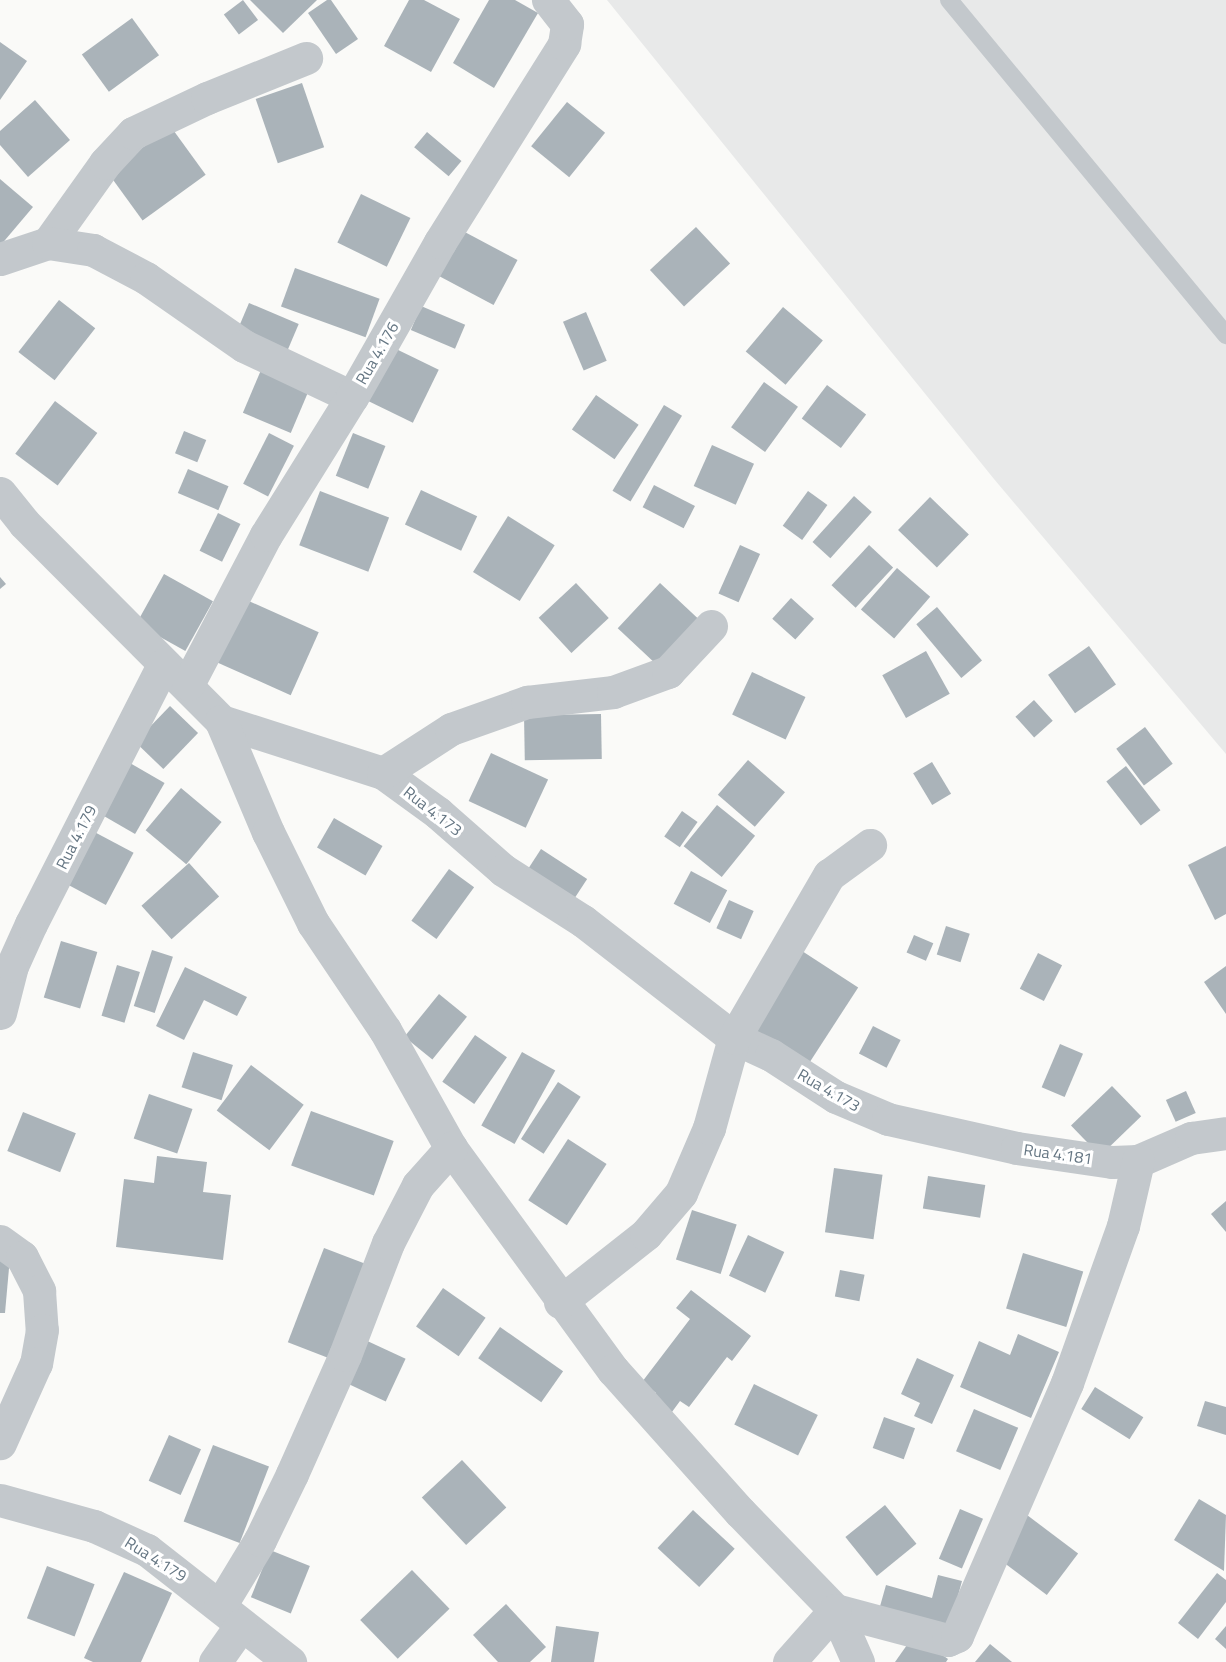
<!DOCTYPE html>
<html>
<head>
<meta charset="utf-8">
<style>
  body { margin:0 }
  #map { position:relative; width:1226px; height:1662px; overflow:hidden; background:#fafaf8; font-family:"Titillium Web",sans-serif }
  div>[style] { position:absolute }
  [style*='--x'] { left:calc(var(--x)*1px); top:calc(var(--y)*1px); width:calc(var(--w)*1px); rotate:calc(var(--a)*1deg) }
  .built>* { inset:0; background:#e8e9e9 }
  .building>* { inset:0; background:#aab3b9; transform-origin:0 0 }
  .lane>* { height:18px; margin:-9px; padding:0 9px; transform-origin:9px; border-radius:9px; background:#c3c8cc }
  .street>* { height:33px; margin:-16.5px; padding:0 16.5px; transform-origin:16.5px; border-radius:16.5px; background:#c3c8cc }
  span { translate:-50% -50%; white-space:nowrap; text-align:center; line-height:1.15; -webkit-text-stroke:6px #fff; paint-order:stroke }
  .street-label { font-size:16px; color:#657683 }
</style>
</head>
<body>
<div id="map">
  <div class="built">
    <i style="clip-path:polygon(607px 0,1226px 0,1226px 754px,994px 479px)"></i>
  </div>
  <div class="building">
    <i style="left:243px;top:0;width:25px;height:24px;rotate:53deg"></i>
    <i style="clip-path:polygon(250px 0,317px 0,283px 33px)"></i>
    <i style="clip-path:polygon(327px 0,331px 0,358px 39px,336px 54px,308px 13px)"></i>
    <i style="clip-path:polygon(409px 0,424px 0,460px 19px,431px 72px,384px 46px)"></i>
    <i style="clip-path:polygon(489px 0,515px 0,538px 13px,494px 88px,453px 63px)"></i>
    <i style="left:132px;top:18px;width:46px;height:62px;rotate:54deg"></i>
    <i style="clip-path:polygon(0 42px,27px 61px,0 100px)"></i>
    <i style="left:302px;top:83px;width:68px;height:49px;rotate:71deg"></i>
    <i style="clip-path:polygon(35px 100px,70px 140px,28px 177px,0 145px,0 131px)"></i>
    <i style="left:567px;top:102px;width:49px;height:57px;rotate:39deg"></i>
    <i style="left:171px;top:127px;width:59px;height:78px;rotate:54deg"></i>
    <i style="left:427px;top:132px;width:45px;height:20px;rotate:40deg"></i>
    <i style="clip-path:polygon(0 179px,33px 207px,0 246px)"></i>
    <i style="left:361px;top:194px;width:55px;height:54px;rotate:26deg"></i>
    <i style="left:696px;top:227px;width:50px;height:63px;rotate:47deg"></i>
    <i style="left:461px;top:230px;width:64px;height:51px;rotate:28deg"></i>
    <i style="left:295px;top:268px;width:90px;height:41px;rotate:20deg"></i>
    <i style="left:59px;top:300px;width:46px;height:66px;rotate:38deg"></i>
    <i style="left:249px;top:303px;width:54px;height:35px;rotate:23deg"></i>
    <i style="left:421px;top:306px;width:48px;height:26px;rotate:23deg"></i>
    <i style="left:783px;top:307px;width:52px;height:58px;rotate:40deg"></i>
    <i style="left:586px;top:312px;width:53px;height:25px;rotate:67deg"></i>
    <i style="left:392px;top:347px;width:52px;height:59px;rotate:26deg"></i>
    <i style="left:264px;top:363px;width:52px;height:54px;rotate:23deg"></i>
    <i style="left:764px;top:382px;width:42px;height:56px;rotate:36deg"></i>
    <i style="left:827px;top:385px;width:49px;height:42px;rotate:37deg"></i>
    <i style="left:596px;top:395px;width:52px;height:42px;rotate:35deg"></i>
    <i style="left:55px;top:401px;width:53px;height:66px;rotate:37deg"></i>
    <i style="left:664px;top:405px;width:21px;height:100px;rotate:31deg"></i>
    <i style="left:184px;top:431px;width:24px;height:24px;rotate:22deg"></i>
    <i style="left:269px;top:433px;width:28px;height:57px;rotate:27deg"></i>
    <i style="left:353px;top:433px;width:35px;height:46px;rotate:22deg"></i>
    <i style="left:712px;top:445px;width:46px;height:45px;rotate:24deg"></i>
    <i style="left:188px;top:469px;width:44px;height:26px;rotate:23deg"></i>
    <i style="left:654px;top:485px;width:46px;height:25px;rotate:27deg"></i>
    <i style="left:421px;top:490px;width:62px;height:38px;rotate:25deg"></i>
    <i style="left:320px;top:491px;width:74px;height:58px;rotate:21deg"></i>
    <i style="left:808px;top:491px;width:24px;height:43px;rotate:36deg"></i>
    <i style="left:854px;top:496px;width:24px;height:62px;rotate:42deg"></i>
    <i style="left:930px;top:497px;width:54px;height:46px;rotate:44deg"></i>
    <i style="left:218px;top:513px;width:25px;height:42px;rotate:26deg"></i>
    <i style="left:508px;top:516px;width:55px;height:66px;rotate:32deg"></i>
    <i style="left:740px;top:545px;width:22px;height:53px;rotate:24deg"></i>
    <i style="left:869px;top:545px;width:33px;height:55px;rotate:43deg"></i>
    <i style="left:897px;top:568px;width:44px;height:55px;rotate:41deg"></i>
    <i style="left:164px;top:574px;width:56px;height:57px;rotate:29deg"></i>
    <i style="clip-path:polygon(0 577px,6px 584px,0 589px)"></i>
    <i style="left:576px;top:583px;width:48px;height:51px;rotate:47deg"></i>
    <i style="left:660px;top:583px;width:53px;height:62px;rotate:43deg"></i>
    <i style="left:242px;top:598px;width:84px;height:69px;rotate:24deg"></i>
    <i style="left:791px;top:598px;width:31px;height:28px;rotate:42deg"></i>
    <i style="left:937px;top:607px;width:70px;height:27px;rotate:50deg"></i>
    <i style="left:1089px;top:646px;width:47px;height:50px;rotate:55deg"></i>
    <i style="left:926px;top:651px;width:49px;height:50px;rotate:61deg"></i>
    <i style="left:752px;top:672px;width:59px;height:47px;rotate:25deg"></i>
    <i style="left:1034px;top:700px;width:28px;height:25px;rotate:48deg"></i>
    <i style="left:170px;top:706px;width:39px;height:50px;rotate:44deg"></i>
    <i style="left:601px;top:714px;width:45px;height:77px;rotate:89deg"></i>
    <i style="left:1145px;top:727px;width:46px;height:36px;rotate:53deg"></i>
    <i style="left:491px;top:753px;width:63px;height:53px;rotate:25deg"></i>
    <i style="left:123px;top:759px;width:48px;height:59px;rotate:30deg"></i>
    <i style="left:748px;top:760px;width:49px;height:46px;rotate:41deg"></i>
    <i style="left:932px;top:762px;width:37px;height:22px;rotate:59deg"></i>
    <i style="left:1126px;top:766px;width:56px;height:25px;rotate:52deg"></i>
    <i style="left:181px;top:788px;width:53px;height:55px;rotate:40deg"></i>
    <i style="left:717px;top:805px;width:49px;height:53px;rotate:39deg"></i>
    <i style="left:682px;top:811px;width:19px;height:31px;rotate:35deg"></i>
    <i style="left:334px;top:818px;width:56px;height:34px;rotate:30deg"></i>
    <i style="left:85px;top:827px;width:55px;height:59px;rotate:28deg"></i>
    <i style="clip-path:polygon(1226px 846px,1226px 914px,1215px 920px,1188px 865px)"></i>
    <i style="left:541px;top:849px;width:55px;height:30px;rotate:33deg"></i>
    <i style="left:189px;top:863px;width:45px;height:64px;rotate:48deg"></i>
    <i style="left:449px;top:869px;width:31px;height:64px;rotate:36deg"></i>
    <i style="left:691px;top:871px;width:41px;height:37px;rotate:28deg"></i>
    <i style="left:729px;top:900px;width:27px;height:31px;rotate:24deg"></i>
    <i style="left:946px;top:926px;width:25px;height:30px;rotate:18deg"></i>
    <i style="left:914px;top:935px;width:21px;height:19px;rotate:23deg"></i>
    <i style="left:61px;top:941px;width:38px;height:59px;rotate:17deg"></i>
    <i style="left:152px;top:950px;width:22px;height:59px;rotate:18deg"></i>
    <i style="left:802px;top:951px;width:67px;height:95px;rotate:33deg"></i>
    <i style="left:1038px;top:953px;width:27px;height:40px;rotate:27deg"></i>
    <i style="left:117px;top:965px;width:24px;height:53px;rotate:17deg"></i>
    <i style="clip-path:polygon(1226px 966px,1226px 1014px,1204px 982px)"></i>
    <i style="clip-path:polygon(185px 967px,247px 997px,237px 1016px,204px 1000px,184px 1040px,156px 1026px)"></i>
    <i style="left:439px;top:994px;width:36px;height:55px;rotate:39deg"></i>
    <i style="left:873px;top:1026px;width:31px;height:31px;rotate:27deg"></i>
    <i style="left:475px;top:1035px;width:39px;height:57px;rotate:35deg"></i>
    <i style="left:1060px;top:1044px;width:25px;height:47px;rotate:23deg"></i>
    <i style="left:193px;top:1052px;width:42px;height:37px;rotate:18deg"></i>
    <i style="left:522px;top:1052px;width:38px;height:84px;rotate:29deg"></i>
    <i style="left:251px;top:1065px;width:66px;height:57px;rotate:37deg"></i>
    <i style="left:558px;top:1082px;width:27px;height:68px;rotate:33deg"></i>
    <i style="left:1112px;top:1086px;width:42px;height:57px;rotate:46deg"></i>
    <i style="left:1186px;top:1091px;width:24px;height:22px;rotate:66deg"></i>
    <i style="left:149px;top:1094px;width:46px;height:47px;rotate:19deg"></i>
    <i style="left:311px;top:1111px;width:88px;height:58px;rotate:20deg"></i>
    <i style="left:23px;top:1112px;width:57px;height:42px;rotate:22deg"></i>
    <i style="left:568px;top:1139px;width:46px;height:73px;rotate:33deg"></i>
    <i style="clip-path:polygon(157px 1156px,207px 1162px,203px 1192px,231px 1195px,223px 1260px,116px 1247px,124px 1179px,154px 1183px)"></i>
    <i style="left:834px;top:1168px;width:49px;height:65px;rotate:8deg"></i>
    <i style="left:928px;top:1176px;width:58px;height:33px;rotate:9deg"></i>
    <i style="clip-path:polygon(1226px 1201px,1226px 1232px,1211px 1214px)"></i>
    <i style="left:692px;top:1210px;width:47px;height:52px;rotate:18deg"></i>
    <i style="left:748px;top:1235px;width:40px;height:45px;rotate:25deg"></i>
    <i style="left:324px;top:1248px;width:47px;height:101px;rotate:21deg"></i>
    <i style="left:1023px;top:1253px;width:63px;height:58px;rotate:17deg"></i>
    <i style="clip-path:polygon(0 1256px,10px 1257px,5px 1313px,0 1313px)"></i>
    <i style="left:840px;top:1270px;width:25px;height:27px;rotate:11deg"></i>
    <i style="left:443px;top:1288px;width:52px;height:47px;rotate:35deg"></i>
    <i style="clip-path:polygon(691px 1290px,751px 1336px,732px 1361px,727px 1357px,689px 1407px,680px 1401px,669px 1416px,650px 1402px,656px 1393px,642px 1382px,690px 1319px,676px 1308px)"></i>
    <i style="left:500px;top:1327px;width:77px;height:38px;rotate:35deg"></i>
    <i style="clip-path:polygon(1018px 1334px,1059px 1352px,1031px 1418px,960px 1387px,979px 1341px,1010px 1355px)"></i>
    <i style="left:363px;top:1339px;width:47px;height:47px;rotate:25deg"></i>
    <i style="clip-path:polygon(917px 1358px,954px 1375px,932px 1424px,914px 1416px,920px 1403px,901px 1394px)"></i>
    <i style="left:754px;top:1384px;width:71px;height:45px;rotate:26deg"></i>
    <i style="left:1095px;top:1387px;width:57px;height:26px;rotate:32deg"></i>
    <i style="clip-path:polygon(1205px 1401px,1226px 1407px,1226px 1435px,1197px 1426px)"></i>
    <i style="left:974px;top:1409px;width:48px;height:46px;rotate:23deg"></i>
    <i style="left:884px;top:1417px;width:33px;height:33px;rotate:20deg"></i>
    <i style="left:169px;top:1435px;width:35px;height:50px;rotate:24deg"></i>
    <i style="left:213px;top:1445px;width:60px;height:82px;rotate:21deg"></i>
    <i style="left:462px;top:1460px;width:65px;height:55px;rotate:47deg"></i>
    <i style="clip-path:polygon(1199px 1499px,1226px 1515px,1224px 1571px,1174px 1540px)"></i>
    <i style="left:885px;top:1505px;width:50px;height:51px;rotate:51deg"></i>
    <i style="left:960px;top:1509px;width:25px;height:54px;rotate:23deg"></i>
    <i style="left:693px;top:1510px;width:57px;height:52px;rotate:43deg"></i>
    <i style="left:1027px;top:1515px;width:64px;height:52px;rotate:37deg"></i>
    <i style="left:270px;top:1550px;width:43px;height:51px;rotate:22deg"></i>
    <i style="left:47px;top:1566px;width:51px;height:56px;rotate:21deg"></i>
    <i style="left:412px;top:1570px;width:54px;height:72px;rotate:46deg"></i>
    <i style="clip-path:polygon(124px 1572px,172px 1593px,141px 1662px,93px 1662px,84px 1658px)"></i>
    <i style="clip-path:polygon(1217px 1573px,1226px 1580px,1226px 1602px,1198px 1639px,1178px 1623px)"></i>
    <i style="clip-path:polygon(938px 1575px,962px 1581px,947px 1636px,877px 1617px,886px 1585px,932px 1598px)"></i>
    <i style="clip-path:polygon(506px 1604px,546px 1647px,530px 1662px,498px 1662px,473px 1635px)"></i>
    <i style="clip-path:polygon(556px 1626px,599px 1632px,594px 1662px,551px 1662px)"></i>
    <i style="clip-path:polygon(1226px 1626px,1226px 1649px,1215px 1639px)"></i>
    <i style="clip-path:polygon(914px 1635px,948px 1659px,946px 1662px,895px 1662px)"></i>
    <i style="clip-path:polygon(990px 1644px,1012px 1662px,975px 1662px)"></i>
  </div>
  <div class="lane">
    <i style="--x:949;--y:0;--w:435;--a:50.4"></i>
  </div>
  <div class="street">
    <i style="--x:48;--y:243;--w:98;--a:-54.5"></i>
    <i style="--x:105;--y:163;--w:41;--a:-47"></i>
    <i style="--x:133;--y:133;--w:82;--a:-25.3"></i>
    <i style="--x:207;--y:98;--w:107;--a:-22"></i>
    <i style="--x:0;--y:259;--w:51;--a:-18.4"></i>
    <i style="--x:48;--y:243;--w:46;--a:8.8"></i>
    <i style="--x:93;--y:250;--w:60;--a:27.8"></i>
    <i style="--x:146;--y:278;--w:119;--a:34.8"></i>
    <i style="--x:244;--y:346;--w:119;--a:25.3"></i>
    <i style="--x:0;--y:493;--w:38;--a:51"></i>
    <i style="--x:24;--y:523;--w:279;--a:45.1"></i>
    <i style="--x:221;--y:721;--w:170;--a:17.8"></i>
    <i style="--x:383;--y:773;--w:68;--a:36"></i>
    <i style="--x:438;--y:813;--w:86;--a:41.2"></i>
    <i style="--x:503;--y:870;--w:95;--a:32.5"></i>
    <i style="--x:583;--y:921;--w:191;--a:37.8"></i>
    <i style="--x:734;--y:1038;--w:41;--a:24.7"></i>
    <i style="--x:771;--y:1055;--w:77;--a:32.9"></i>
    <i style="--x:836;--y:1097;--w:56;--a:22.9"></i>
    <i style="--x:888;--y:1119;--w:132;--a:12.7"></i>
    <i style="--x:1017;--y:1148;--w:96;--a:8.4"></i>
    <i style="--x:1112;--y:1162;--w:26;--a:-2"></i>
    <i style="--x:1138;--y:1161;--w:58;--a:-23.5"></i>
    <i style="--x:1191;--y:1138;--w:35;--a:-8"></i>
    <i style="--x:188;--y:684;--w:168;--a:-62.4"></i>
    <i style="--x:266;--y:535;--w:163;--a:-58.1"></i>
    <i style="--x:352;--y:397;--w:178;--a:-60.4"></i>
    <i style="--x:440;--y:242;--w:234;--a:-57.9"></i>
    <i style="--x:564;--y:44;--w:20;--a:-81"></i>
    <i style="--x:567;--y:24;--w:31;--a:-128"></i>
    <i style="--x:221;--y:721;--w:121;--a:67.1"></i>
    <i style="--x:268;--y:832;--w:102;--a:63.7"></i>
    <i style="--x:313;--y:923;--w:129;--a:56.1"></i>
    <i style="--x:385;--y:1030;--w:135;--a:60.8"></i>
    <i style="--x:451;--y:1148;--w:275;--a:53.9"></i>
    <i style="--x:613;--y:1370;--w:191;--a:48.2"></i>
    <i style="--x:740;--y:1512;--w:136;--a:45.9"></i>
    <i style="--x:835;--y:1610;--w:57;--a:66.1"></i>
    <i style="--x:383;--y:773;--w:81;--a:-32.9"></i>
    <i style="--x:451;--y:729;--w:81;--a:-19.6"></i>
    <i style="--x:527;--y:702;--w:87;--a:-6.6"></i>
    <i style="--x:613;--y:692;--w:59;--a:-20"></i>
    <i style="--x:668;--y:672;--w:63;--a:-46.9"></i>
    <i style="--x:0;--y:1013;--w:49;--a:-75.7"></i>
    <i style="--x:12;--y:966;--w:46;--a:-65.7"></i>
    <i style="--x:31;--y:924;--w:291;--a:-63"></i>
    <i style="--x:0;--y:1241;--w:27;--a:36"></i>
    <i style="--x:22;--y:1257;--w:38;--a:63"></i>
    <i style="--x:39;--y:1291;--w:39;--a:86"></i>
    <i style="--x:42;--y:1330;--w:34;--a:100"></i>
    <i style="--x:36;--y:1363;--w:88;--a:114.2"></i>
    <i style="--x:560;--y:1302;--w:110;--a:-38.3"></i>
    <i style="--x:646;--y:1234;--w:54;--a:-49.5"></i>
    <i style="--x:681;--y:1193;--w:71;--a:-66.7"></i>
    <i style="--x:709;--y:1128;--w:93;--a:-74.5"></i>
    <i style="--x:734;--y:1038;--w:189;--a:-59.8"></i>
    <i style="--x:829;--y:875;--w:51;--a:-36.2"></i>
    <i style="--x:0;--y:1500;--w:98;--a:15.5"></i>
    <i style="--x:94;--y:1526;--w:58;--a:24.4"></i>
    <i style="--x:147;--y:1550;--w:182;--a:38.1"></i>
    <i style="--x:220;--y:1606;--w:77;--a:-58.8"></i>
    <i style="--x:260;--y:1540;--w:73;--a:-64.1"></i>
    <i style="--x:292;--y:1474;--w:130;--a:-66"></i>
    <i style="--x:345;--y:1355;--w:120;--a:-69"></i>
    <i style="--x:388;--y:1243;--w:65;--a:-62.7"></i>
    <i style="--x:418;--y:1185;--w:50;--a:-48.3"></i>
    <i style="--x:835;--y:1610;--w:117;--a:14.9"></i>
    <i style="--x:948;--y:1640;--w:10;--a:-24"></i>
    <i style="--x:957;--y:1636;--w:276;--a:-66.5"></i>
    <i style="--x:1067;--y:1383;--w:167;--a:-70.4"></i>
    <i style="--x:1123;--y:1226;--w:67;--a:-77"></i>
    <i style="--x:215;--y:1662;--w:45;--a:-54.9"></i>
    <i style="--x:789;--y:1662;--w:69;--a:-48.5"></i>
  </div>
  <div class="street-label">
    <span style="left:377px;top:353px;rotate:-60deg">Rua 4.176</span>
    <span style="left:433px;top:811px;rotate:38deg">Rua 4.173</span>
    <span style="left:76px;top:837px;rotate:-63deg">Rua 4.179</span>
    <span style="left:829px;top:1090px;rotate:30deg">Rua 4.173</span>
    <span style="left:1058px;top:1154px;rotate:8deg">Rua 4.181</span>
    <span style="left:156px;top:1559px;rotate:32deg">Rua 4.179</span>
  </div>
</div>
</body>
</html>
